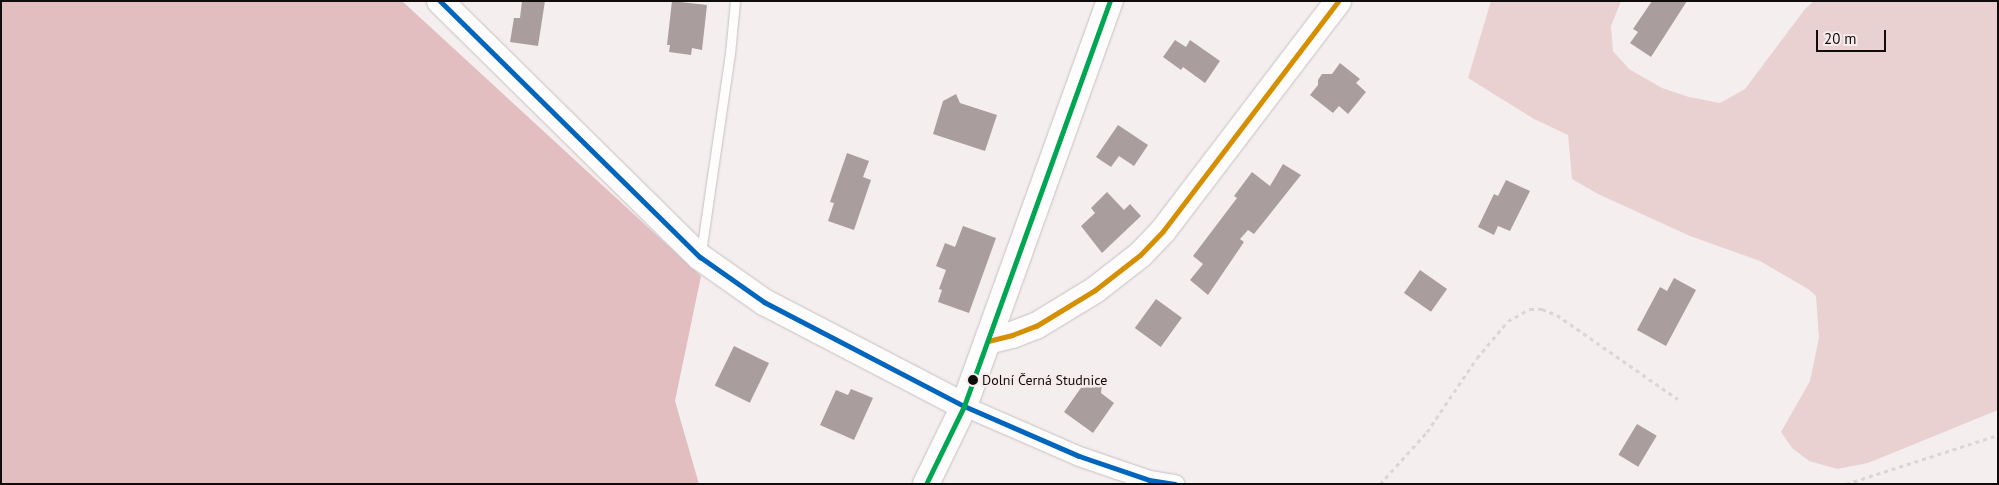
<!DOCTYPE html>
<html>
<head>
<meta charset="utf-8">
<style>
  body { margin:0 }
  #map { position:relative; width:1999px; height:485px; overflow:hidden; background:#f5eeee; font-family:"PT Sans",sans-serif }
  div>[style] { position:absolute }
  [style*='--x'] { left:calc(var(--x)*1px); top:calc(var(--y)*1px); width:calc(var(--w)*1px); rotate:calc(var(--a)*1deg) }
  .green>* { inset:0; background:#e9d1d2 }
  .forest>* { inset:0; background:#e2bec0 }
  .building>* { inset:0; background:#aa9d9e; transform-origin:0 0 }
  .path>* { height:3px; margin-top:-1.5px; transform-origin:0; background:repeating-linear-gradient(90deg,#d8d6d6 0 4px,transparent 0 8px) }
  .roads { filter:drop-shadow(0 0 1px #c6c1c1) drop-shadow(0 0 1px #c6c1c1) }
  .lane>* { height:9px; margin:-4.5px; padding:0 4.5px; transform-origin:4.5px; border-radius:4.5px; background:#fefcfc }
  .street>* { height:19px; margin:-9.5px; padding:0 9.5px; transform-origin:9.5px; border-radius:9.5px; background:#fefcfc }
  .secondary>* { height:26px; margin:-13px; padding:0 13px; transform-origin:13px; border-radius:13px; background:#fefcfc }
  .bus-1>* { height:5px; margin:-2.5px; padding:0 2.5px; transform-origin:2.5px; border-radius:2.5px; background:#0065bd }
  .bus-2>* { height:5px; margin:-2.5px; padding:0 2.5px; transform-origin:2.5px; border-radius:2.5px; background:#d48f02 }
  .bus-3>* { height:5px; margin:-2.5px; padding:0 2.5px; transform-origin:2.5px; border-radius:2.5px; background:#00a651 }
  .dots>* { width:14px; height:14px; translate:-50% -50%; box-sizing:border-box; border:2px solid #f8ebeb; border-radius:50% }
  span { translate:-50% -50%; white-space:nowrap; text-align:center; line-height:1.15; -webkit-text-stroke:5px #f8ebeb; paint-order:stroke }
  .bus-label { font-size:14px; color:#100c0c }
  .left { translate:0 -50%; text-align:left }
  .frame { position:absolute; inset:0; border:2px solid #100c0c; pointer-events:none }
  .scale { position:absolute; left:1816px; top:30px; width:70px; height:22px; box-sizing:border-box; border:2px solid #100c0c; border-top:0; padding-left:6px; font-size:15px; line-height:18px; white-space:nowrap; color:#100c0c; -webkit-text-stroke:4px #f8ebeb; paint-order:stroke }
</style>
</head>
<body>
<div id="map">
  <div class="green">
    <i style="clip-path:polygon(1491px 1px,1621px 1px,1611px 26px,1613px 51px,1629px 69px,1662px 88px,1689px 97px,1720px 103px,1745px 89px,1805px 9px,1814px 1px,1998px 1px,1998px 410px,1868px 463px,1837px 469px,1809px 461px,1792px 448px,1781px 432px,1810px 381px,1819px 338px,1816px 296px,1808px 289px,1760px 261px,1690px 236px,1598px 194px,1572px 179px,1568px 135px,1534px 119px,1468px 78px)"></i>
  </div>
  <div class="forest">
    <i style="clip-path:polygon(1px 1px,402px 1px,701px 276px,675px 401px,699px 484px,1px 484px)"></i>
  </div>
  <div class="building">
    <i style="clip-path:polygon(522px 1px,545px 1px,538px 46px,510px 42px,514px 18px,520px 18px)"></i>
    <i style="clip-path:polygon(672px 1px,707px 5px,702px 50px,692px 48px,691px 55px,669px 52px,670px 45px,667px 45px)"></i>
    <i style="clip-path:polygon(1652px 1px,1687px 1px,1651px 57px,1630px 43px,1638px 32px,1633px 29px)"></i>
    <i style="clip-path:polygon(1175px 40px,1186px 47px,1190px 40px,1220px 61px,1205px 83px,1183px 67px,1181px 70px,1163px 57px)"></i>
    <i style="clip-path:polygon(1340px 63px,1360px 79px,1356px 83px,1366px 92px,1348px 114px,1339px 106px,1333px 113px,1310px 95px,1318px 85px,1318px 80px,1322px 74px,1332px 74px)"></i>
    <i style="clip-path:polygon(956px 94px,960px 103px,997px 115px,985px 151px,933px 134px,943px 101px)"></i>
    <i style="clip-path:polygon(1118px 125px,1148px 145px,1134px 166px,1119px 156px,1111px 167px,1096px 157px)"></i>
    <i style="clip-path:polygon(847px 153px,869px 161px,863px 177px,871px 180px,854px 230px,828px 221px,834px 203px,830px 202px)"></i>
    <i style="clip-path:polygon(1283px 164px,1301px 175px,1254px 234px,1248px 230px,1240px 239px,1244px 242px,1208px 295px,1190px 280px,1203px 264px,1193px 256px,1237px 198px,1234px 196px,1252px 172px,1270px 186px)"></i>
    <i style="clip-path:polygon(1506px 180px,1530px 191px,1510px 231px,1498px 226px,1494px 235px,1478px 227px,1494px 194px,1498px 196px)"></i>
    <i style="clip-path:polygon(1107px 192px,1124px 210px,1130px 204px,1141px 216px,1102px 253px,1081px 226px,1095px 213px,1091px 208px)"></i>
    <i style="clip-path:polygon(963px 226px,996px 238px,969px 313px,938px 302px,942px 290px,939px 289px,946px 270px,936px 266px,945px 243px,955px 247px)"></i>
    <i style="left:1420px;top:270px;width:33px;height:28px;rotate:35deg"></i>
    <i style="clip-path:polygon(1674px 278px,1696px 290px,1666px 346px,1637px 330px,1660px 287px,1667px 291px)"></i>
    <i style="left:1156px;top:299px;width:32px;height:36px;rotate:36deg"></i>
    <i style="left:734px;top:346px;width:39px;height:44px;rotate:26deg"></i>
    <i style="clip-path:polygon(1085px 382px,1092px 386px,1102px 382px,1101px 393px,1114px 403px,1093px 433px,1064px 412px)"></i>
    <i style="clip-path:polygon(851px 389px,873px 398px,854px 440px,820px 425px,836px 390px,848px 395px)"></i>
    <i style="left:1637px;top:424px;width:23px;height:36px;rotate:31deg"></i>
  </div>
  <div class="path">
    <i style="--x:1380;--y:484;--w:70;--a:-47.9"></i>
    <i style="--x:1427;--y:432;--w:89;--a:-56"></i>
    <i style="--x:1477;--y:358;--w:48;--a:-50"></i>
    <i style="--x:1508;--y:321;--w:25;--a:-29"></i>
    <i style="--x:1530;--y:309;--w:12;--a:0"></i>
    <i style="--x:1542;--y:309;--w:16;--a:22"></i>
    <i style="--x:1557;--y:315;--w:147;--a:34.8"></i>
    <i style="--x:1846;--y:484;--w:160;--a:-17.9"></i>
  </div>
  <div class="roads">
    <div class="lane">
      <i style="--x:701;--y:252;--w:200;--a:-81.7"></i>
      <i style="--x:730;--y:54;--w:53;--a:-84.6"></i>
    </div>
    <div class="street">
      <i style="--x:964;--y:406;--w:125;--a:23.5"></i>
      <i style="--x:1079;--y:456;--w:74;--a:18.9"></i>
      <i style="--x:1149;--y:480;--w:26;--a:9"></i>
    </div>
    <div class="secondary">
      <i style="--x:440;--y:1;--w:365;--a:44.6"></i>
      <i style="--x:700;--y:257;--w:78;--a:35.1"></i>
      <i style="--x:764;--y:302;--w:225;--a:27.5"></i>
      <i style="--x:988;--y:341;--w:25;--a:-14"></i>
      <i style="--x:1012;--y:335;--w:26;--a:-21"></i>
      <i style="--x:1036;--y:326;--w:69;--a:-31.4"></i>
      <i style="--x:1095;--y:290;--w:57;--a:-37.9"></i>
      <i style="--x:1140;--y:255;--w:33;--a:-46"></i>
      <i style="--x:1163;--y:231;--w:289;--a:-52.7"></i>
      <i style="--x:926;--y:484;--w:87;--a:-64"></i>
      <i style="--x:964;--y:406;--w:431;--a:-70.2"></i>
    </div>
  </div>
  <div class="bus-1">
    <i style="--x:440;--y:1;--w:365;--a:44.6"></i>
    <i style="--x:700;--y:257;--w:78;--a:35.1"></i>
    <i style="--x:764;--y:302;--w:225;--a:27.5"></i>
    <i style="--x:964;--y:406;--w:125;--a:23.5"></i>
    <i style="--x:1079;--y:456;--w:74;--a:18.9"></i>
    <i style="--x:1149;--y:480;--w:26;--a:9"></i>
  </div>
  <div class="bus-2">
    <i style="--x:988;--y:341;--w:25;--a:-14"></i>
    <i style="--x:1012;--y:335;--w:26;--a:-21"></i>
    <i style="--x:1036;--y:326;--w:69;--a:-31.4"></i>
    <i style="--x:1095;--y:290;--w:57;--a:-37.9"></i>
    <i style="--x:1140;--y:255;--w:33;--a:-46"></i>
    <i style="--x:1163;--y:231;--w:289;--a:-52.7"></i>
  </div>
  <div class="bus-3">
    <i style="--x:926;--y:484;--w:87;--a:-64"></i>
    <i style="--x:964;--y:406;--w:431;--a:-70.2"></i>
  </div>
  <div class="dots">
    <i style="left:973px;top:380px;background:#100c0c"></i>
  </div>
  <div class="bus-label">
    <span class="left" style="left:982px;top:380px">Dolní Černá Studnice</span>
  </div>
  <div class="frame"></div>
  <div class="scale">20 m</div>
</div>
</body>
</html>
